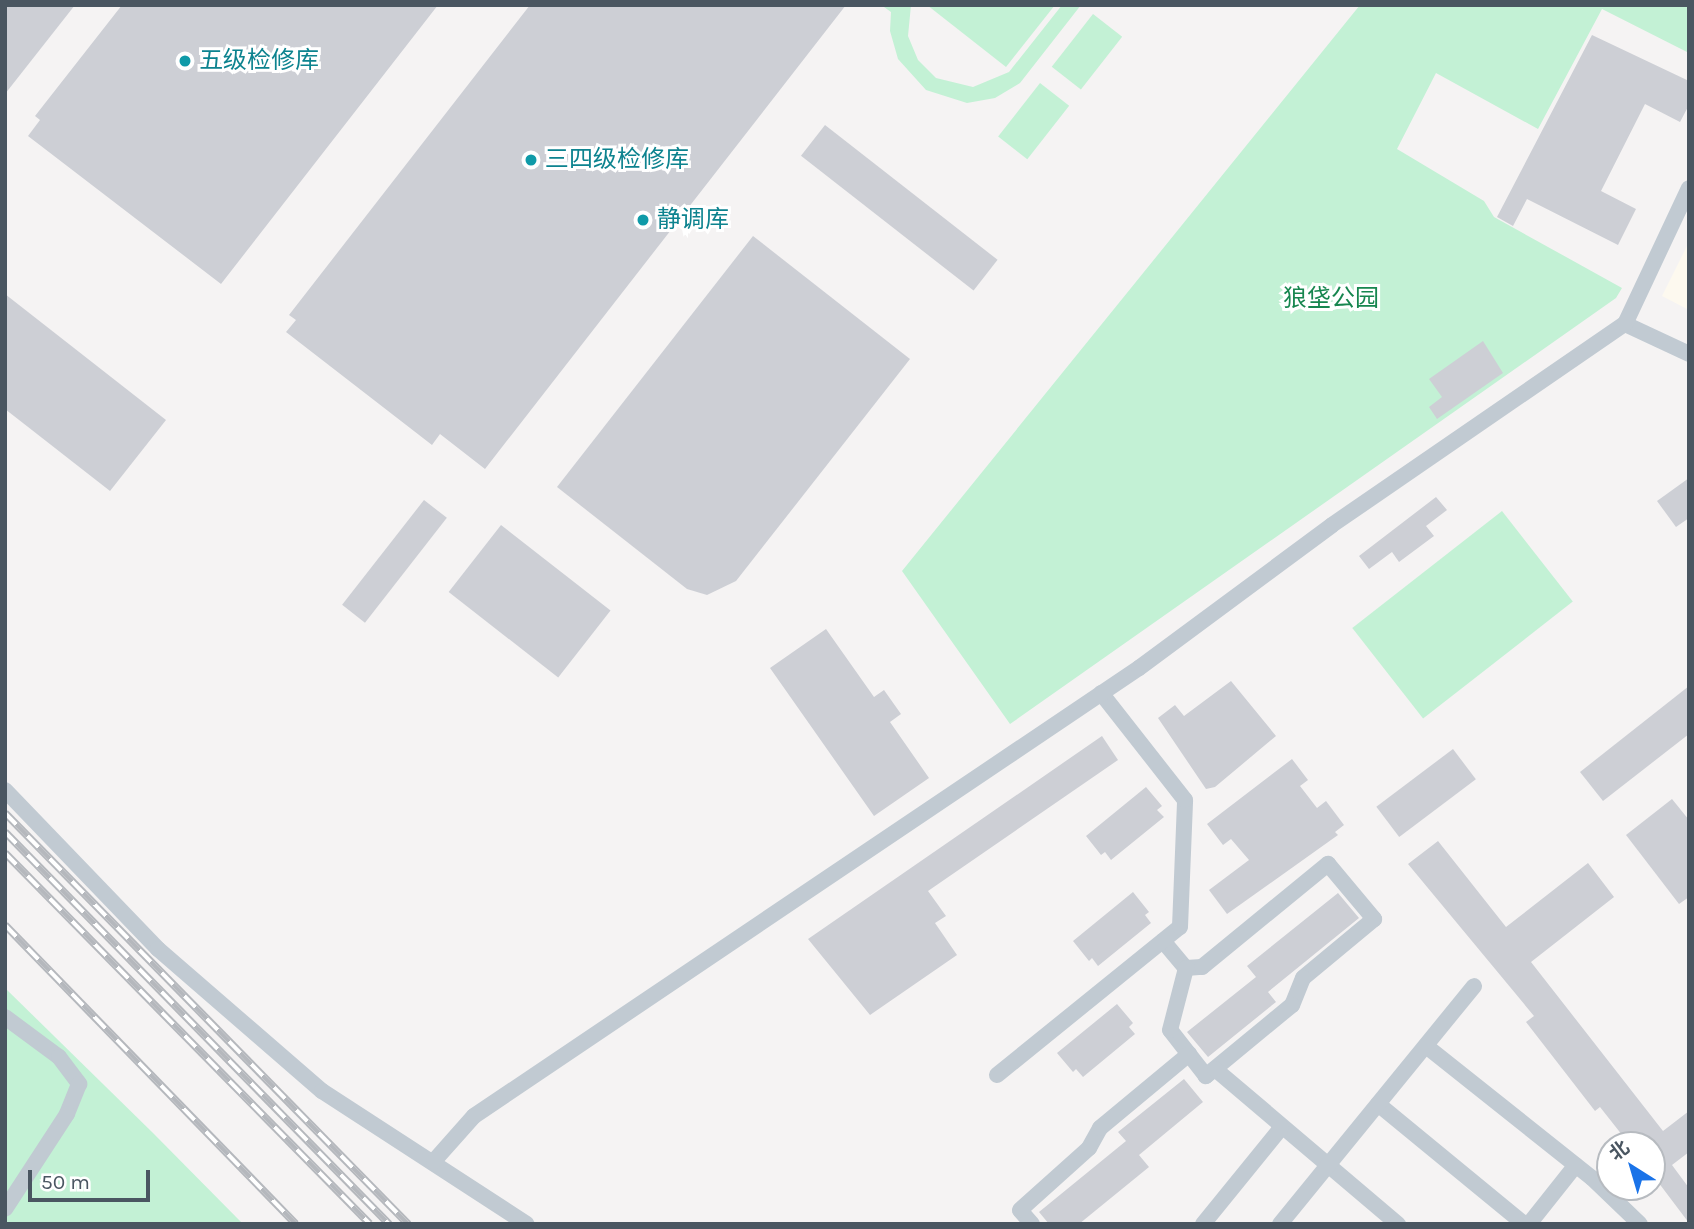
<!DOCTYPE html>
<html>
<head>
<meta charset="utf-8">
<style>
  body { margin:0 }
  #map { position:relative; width:1694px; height:1229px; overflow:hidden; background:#f5f3f3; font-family:Karla,"Noto Sans SC",sans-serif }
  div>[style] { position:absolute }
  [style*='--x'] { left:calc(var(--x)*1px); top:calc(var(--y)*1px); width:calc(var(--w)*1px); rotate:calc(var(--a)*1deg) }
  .commercial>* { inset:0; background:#fdf9ef }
  .green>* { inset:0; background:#c3f1d5; transform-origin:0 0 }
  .building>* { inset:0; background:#cdcfd5; transform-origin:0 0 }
  .minor>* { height:16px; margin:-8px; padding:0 8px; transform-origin:8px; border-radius:8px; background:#c1cad2 }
  .rail>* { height:8px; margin-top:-4px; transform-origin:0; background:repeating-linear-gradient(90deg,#fff 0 16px,#b5b8bd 0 32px); box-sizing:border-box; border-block:2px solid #b5b8bd }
  .dots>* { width:19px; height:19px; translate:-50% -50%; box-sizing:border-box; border:4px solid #fff; border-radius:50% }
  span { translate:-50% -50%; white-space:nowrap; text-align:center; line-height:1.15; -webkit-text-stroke:6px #fff; paint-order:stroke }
  .culture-label { font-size:24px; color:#0d838f }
  .left { translate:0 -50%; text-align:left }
  .park-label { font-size:24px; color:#17864f }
  .frame { position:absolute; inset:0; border:7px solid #4a5661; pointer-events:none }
  .north { position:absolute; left:1596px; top:1131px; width:70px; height:70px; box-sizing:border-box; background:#fff; border:2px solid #b7bbc0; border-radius:50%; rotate:323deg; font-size:19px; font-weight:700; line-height:28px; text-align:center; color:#4a5661 }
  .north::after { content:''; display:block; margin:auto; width:24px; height:32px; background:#1a73e8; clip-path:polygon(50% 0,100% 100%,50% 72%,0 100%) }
  .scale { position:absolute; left:28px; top:1170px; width:122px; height:32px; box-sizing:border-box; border:4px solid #4a5661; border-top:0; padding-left:9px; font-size:21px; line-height:24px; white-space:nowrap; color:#4a5661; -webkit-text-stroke:5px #fff; paint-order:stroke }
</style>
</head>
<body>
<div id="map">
  <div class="commercial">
    <i style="clip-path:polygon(1689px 242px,1689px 310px,1662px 296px)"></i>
  </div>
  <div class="green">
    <i style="clip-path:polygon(911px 5px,908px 36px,918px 60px,936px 78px,973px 87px,1009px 72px,1062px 5px,1081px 5px,1020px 83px,995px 98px,967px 103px,926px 90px,898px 59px,890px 31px,891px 12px,884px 7px)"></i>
    <i style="clip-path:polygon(927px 5px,1055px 5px,1006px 67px)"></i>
    <i style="clip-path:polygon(1360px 5px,1689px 5px,1689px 53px,1602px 9px,1538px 129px,1436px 73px,1397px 149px,1484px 201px,1494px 217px,1622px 288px,1616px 298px,1010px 724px,902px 571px)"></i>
    <i style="left:1093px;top:14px;width:37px;height:67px;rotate:38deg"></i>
    <i style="left:1040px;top:83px;width:37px;height:68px;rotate:38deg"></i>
    <i style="left:1502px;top:511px;width:115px;height:190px;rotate:52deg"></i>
    <i style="clip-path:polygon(5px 988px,153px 1133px,243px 1224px,5px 1224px)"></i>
  </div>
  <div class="building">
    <i style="clip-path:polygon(5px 5px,75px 5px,5px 94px)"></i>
    <i style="clip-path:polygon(122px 5px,438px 5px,221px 284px,28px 136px,40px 120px,35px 116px)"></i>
    <i style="clip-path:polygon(530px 5px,846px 5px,485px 469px,440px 434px,432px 445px,286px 332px,296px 320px,289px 315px)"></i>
    <i style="clip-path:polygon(1592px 35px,1689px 81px,1689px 105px,1680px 122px,1645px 104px,1601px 191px,1636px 209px,1618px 245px,1527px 199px,1513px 226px,1497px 217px)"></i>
    <i style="left:825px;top:125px;width:219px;height:39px;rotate:38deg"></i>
    <i style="clip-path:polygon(753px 236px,910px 359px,736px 581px,707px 595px,687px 589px,557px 487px)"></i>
    <i style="clip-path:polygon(5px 294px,166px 420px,110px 491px,5px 409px)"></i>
    <i style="clip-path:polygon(1483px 341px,1503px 373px,1437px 419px,1429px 407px,1442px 397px,1429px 379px)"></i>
    <i style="clip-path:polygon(1689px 478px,1689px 518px,1676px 527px,1657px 501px)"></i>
    <i style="clip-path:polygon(1436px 497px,1447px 510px,1426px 526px,1434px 536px,1399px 562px,1392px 552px,1369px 569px,1359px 556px)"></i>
    <i style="left:424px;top:500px;width:29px;height:133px;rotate:38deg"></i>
    <i style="left:501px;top:525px;width:139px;height:85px;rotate:38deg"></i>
    <i style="clip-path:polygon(826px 629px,874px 697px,884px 690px,901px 714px,890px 722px,929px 778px,874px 816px,770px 668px)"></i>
    <i style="clip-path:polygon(1231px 681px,1276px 736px,1215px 787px,1206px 789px,1158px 718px,1175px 705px,1184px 716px)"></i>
    <i style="clip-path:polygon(1689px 686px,1689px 734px,1603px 801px,1580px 772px)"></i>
    <i style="clip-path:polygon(1102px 736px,1118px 760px,928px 891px,946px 916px,935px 923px,957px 955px,870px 1015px,808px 939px)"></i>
    <i style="left:1453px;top:749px;width:38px;height:96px;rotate:53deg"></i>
    <i style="clip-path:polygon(1292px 759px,1308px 780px,1300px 786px,1317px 808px,1326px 801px,1344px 825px,1335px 832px,1338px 835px,1227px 914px,1209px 890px,1249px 860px,1231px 839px,1223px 845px,1207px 824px)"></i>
    <i style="clip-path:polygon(1146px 787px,1162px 806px,1157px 810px,1164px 817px,1111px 860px,1105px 852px,1101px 855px,1086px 836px)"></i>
    <i style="clip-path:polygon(1672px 799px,1689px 820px,1689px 897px,1679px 904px,1626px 835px)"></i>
    <i style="clip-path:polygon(1438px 841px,1506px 927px,1588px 863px,1614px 897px,1531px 962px,1663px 1131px,1689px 1111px,1689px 1152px,1672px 1165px,1689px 1188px,1689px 1223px,1652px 1174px,1652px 1145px,1630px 1145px,1600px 1107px,1595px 1111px,1526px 1022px,1534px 1016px,1408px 864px)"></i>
    <i style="clip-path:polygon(1133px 892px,1149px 912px,1145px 915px,1151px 923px,1098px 966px,1092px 958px,1089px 961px,1073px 941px)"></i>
    <i style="clip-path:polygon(1338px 893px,1359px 918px,1268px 992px,1276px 1002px,1208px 1057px,1187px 1032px,1256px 977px,1247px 966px)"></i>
    <i style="clip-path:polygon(1117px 1004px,1133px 1023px,1129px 1027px,1135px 1034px,1083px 1077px,1076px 1069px,1073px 1072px,1057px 1053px)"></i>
    <i style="clip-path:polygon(1184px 1079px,1203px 1102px,1139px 1155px,1149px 1167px,1079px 1224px,1049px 1224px,1039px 1212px,1126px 1141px,1118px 1132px)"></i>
  </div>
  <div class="minor">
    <i style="--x:1625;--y:324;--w:71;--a:25.1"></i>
    <i style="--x:5;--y:790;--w:221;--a:46.1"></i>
    <i style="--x:158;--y:949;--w:217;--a:40.9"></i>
    <i style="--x:322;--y:1091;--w:244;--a:33"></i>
    <i style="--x:1163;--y:941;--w:35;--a:50"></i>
    <i style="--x:1186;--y:968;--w:16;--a:-4"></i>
    <i style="--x:1202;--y:967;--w:163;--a:-39.3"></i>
    <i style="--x:1328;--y:864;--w:72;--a:50.1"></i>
    <i style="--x:1374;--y:919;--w:92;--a:140.3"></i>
    <i style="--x:1303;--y:978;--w:29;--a:112"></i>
    <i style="--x:1292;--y:1005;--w:112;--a:140.5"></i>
    <i style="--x:1206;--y:1076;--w:58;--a:-128"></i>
    <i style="--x:1170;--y:1030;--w:64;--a:-75.5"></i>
    <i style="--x:5;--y:1017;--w:67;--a:36.5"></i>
    <i style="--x:59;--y:1057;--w:34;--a:53"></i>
    <i style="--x:79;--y:1084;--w:32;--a:112"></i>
    <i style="--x:67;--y:1114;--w:113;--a:123.1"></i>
    <i style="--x:1426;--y:1046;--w:212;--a:38.5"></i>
    <i style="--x:1592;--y:1178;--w:66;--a:43.8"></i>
    <i style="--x:1215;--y:1069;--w:240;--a:40.3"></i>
    <i style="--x:997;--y:1075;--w:235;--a:-39"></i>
    <i style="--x:1180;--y:927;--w:127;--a:-87.7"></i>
    <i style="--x:1185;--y:800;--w:136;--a:-128.1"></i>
    <i style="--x:1378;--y:1104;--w:189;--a:39.4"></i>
    <i style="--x:434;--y:1161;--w:60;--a:-48.4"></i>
    <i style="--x:474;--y:1116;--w:802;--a:-33.97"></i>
    <i style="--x:1139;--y:668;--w:240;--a:-36.5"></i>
    <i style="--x:1332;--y:525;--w:355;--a:-34.5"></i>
    <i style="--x:1625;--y:324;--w:150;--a:-64.8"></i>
    <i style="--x:1032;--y:1224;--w:18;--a:-131"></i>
    <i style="--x:1020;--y:1210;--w:93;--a:-41.9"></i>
    <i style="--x:1089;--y:1148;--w:23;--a:-61"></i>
    <i style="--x:1100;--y:1128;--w:116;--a:-39.7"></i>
    <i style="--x:1203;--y:1224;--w:124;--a:-50.9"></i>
    <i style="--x:1280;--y:1224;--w:307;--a:-50.8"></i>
    <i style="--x:1529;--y:1224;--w:75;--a:-51.5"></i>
  </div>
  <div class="rail">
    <i style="--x:5;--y:813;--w:576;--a:45.56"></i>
    <i style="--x:5;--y:832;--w:549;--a:45.59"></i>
    <i style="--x:5;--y:853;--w:520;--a:45.47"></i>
    <i style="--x:5;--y:925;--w:417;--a:45.8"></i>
  </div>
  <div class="dots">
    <i style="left:185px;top:61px;background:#0f9aa8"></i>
    <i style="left:531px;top:160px;background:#0f9aa8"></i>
    <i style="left:643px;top:220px;background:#0f9aa8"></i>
  </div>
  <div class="culture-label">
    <span class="left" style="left:199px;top:61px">五级检修库</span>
    <span class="left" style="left:545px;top:160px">三四级检修库</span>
    <span class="left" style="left:657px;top:220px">静调库</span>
  </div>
  <div class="park-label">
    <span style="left:1331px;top:299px">狼垡公园</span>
  </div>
  <div class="frame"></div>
  <div class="north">北</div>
  <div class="scale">50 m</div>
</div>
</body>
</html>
